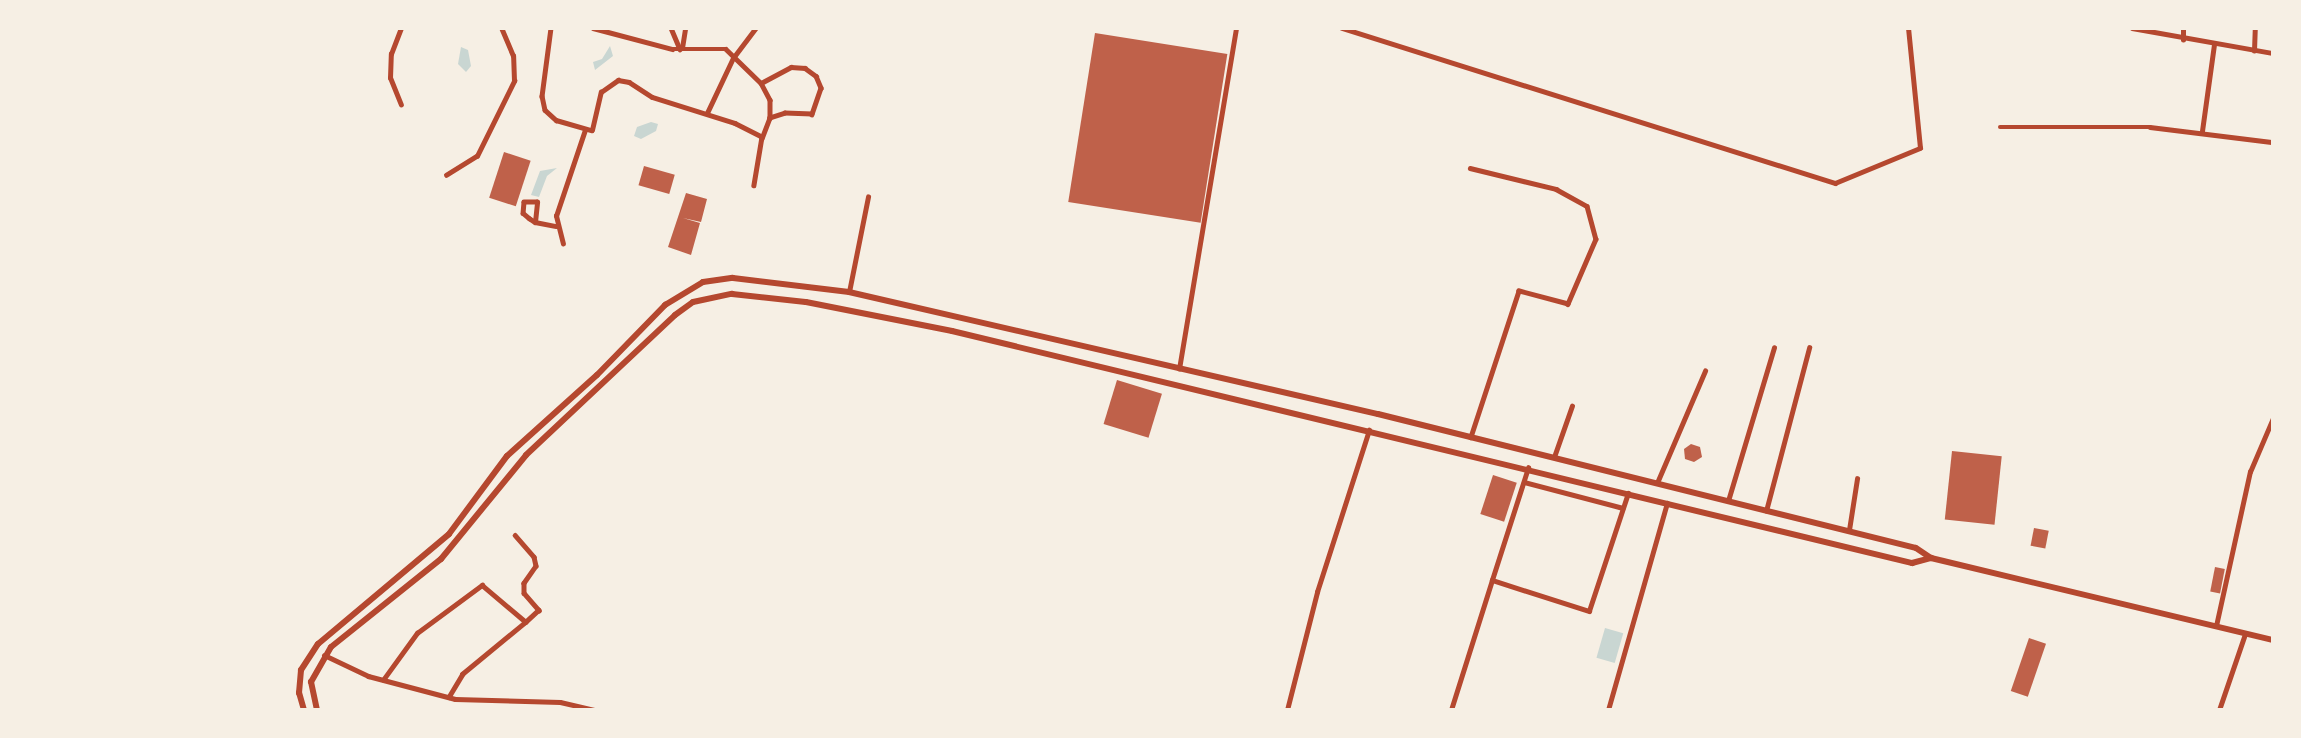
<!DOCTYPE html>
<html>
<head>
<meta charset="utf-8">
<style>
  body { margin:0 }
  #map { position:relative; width:2301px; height:738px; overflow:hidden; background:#f6efe4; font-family:"IBM Plex Sans",sans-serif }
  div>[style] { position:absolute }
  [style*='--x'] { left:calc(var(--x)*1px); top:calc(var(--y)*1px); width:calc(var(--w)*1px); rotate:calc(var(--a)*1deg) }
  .water>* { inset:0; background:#c9d6d2; transform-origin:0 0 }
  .building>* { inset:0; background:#bf614a; transform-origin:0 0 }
  .minor>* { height:4.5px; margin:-2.25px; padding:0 2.25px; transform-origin:2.25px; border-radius:2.25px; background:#b5482f }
  .tertiary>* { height:5px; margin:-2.5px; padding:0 2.5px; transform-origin:2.5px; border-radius:2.5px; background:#b5482f }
  .secondary>* { height:6px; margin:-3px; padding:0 3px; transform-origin:3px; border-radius:3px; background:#b5482f }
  span { translate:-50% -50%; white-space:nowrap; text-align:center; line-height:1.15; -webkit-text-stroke:7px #f6efe4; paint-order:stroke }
  .frame { position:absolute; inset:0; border:30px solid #f6efe4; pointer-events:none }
</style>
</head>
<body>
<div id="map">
  <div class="water">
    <i style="clip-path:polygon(610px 46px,613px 56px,595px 70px,593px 62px,602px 59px)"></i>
    <i style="clip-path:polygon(461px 47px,468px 50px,471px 66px,466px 72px,458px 64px)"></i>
    <i style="clip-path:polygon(651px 122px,658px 124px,656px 131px,641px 139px,634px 136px,637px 127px)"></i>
    <i style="clip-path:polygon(557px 168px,547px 176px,539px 197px,531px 195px,540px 171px)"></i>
    <i style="left:1605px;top:628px;width:19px;height:31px;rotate:16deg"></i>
  </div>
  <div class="building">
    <i style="left:1095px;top:33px;width:134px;height:171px;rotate:9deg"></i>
    <i style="left:504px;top:152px;width:28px;height:48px;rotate:18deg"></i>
    <i style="left:644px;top:166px;width:32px;height:20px;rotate:16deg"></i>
    <i style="clip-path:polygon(686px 193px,707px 199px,701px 222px,683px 218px,700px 223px,691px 255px,668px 247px)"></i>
    <i style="left:1117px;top:380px;width:47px;height:46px;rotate:17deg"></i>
    <i style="clip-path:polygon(1691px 444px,1700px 447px,1702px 457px,1694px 462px,1685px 459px,1684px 449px)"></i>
    <i style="left:1952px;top:451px;width:50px;height:69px;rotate:6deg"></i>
    <i style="left:1493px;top:475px;width:25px;height:41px;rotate:18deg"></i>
    <i style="left:2034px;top:528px;width:15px;height:18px;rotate:11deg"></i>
    <i style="left:2215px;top:567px;width:10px;height:25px;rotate:11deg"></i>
    <i style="left:2029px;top:638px;width:18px;height:56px;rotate:19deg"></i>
  </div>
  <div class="minor">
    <i style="--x:551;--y:28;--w:69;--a:97.5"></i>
    <i style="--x:542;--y:96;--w:14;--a:78"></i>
    <i style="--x:545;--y:110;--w:15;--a:42"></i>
    <i style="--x:556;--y:120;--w:37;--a:16"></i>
    <i style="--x:592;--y:130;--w:39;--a:-77"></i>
    <i style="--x:601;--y:92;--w:21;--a:-35"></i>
    <i style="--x:618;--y:80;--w:11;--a:10"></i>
    <i style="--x:629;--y:82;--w:27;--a:33"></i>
    <i style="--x:652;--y:97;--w:87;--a:17.4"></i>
    <i style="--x:735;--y:123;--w:30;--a:27"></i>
    <i style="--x:762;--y:137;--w:49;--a:99.5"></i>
    <i style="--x:593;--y:28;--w:82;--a:14.9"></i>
    <i style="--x:672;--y:49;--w:54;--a:0"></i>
    <i style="--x:726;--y:49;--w:49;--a:44.2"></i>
    <i style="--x:761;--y:83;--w:19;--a:62"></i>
    <i style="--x:770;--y:100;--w:18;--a:90"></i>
    <i style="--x:770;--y:118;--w:22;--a:111"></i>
    <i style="--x:671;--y:28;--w:23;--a:67"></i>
    <i style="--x:1342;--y:28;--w:517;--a:17.45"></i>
    <i style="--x:1835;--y:183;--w:92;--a:-22.4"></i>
    <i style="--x:1920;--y:148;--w:121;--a:-95.7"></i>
    <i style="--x:2132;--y:28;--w:143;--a:10.1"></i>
    <i style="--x:2183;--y:40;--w:12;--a:-90"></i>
    <i style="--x:682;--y:48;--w:20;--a:-81"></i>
    <i style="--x:2254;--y:51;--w:23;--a:-88"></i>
    <i style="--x:761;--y:83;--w:34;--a:-28"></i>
    <i style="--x:791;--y:67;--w:14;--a:4"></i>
    <i style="--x:805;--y:68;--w:14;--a:36"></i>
    <i style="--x:816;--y:76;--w:13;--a:67"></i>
    <i style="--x:821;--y:88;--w:28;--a:109"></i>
    <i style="--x:812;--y:114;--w:27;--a:-178"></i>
    <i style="--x:785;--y:113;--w:16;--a:162"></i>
    <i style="--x:401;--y:105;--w:29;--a:-112"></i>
    <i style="--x:390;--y:78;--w:24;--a:-88"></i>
    <i style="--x:391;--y:54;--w:28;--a:-69"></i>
    <i style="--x:707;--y:113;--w:61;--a:-64.7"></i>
    <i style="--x:733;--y:58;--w:38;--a:-53"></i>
    <i style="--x:2000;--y:127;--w:150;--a:0"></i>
    <i style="--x:2150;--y:127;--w:124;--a:7"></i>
    <i style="--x:2202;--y:131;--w:88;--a:-82.1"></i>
    <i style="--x:1470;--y:168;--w:89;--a:13.7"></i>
    <i style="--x:1556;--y:189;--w:35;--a:29"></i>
    <i style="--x:1587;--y:206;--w:34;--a:75"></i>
    <i style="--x:1596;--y:239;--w:71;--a:113.3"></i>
    <i style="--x:1568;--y:304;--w:51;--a:-165.1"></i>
    <i style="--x:1519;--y:291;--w:154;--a:108.2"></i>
    <i style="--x:446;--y:175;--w:36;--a:-32"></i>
    <i style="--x:477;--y:156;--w:84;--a:-63.7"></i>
    <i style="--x:514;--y:81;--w:25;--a:-92"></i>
    <i style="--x:513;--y:56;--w:30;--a:-113"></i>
    <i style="--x:535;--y:222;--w:20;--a:-84"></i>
    <i style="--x:537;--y:202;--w:13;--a:180"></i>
    <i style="--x:524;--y:202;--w:11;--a:95"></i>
    <i style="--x:523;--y:213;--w:8;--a:40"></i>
    <i style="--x:529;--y:218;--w:7;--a:34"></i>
    <i style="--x:535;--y:222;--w:21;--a:11"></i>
    <i style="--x:563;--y:244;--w:29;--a:-104"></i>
    <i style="--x:556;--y:216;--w:91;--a:-71.4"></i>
    <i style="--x:849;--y:292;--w:97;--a:-78.7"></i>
    <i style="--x:1179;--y:369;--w:346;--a:-80.5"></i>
    <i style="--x:1554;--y:457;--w:54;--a:-70.6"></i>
    <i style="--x:1524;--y:482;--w:102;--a:14.7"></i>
    <i style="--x:1657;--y:483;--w:122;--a:-66.8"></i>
    <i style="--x:1728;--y:501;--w:160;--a:-73.3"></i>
    <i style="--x:1766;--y:511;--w:169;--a:-75.2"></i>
    <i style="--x:1849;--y:530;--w:52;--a:-81.1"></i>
    <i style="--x:515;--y:535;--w:29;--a:49"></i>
    <i style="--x:534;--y:557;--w:9;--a:77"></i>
    <i style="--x:536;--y:566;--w:21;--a:125"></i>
    <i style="--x:524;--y:583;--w:10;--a:90"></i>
    <i style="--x:524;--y:593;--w:23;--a:49"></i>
    <i style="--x:539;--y:610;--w:18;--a:137"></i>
    <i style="--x:1492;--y:580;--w:118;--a:-72.2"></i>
    <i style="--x:2216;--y:626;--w:158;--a:-77.6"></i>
    <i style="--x:2250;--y:472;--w:59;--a:-66.9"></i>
    <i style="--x:383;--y:680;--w:58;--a:-54.1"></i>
    <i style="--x:417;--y:633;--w:81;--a:-36.4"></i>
    <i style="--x:482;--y:585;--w:57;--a:40.1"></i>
    <i style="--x:526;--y:622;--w:82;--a:140.5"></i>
    <i style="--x:463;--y:674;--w:27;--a:121"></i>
    <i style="--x:1287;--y:710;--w:122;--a:-75.7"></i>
    <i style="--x:1317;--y:592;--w:170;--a:-72.2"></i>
    <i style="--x:1451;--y:710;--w:136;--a:-72.5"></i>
    <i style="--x:1492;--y:580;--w:102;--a:17.7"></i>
    <i style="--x:1589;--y:611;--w:124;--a:-71.7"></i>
    <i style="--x:1608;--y:710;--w:215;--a:-74.1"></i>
    <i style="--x:2219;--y:710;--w:80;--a:-71.1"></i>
  </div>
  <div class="tertiary">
    <i style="--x:324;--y:655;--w:49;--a:25.5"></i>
    <i style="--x:368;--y:676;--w:90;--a:14.8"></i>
    <i style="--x:455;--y:699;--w:105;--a:1.6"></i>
    <i style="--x:560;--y:702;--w:35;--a:13"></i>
  </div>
  <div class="secondary">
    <i style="--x:304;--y:710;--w:18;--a:-106"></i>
    <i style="--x:299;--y:693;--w:23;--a:-85"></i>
    <i style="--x:301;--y:670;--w:31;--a:-57"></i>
    <i style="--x:318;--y:644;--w:171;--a:-40"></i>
    <i style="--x:449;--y:534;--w:97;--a:-53.4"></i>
    <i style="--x:507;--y:456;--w:121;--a:-42"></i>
    <i style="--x:597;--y:375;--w:98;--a:-45.8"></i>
    <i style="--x:665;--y:305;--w:44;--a:-31.2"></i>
    <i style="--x:703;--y:282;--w:30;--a:-8"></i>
    <i style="--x:733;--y:278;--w:117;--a:6.9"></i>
    <i style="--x:849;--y:292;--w:543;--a:12.99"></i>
    <i style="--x:1378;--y:414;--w:554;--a:13.99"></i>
    <i style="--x:1916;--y:548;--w:18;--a:34"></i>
    <i style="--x:1931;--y:558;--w:352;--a:13.5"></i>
    <i style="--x:317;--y:710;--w:29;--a:-102"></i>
    <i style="--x:311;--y:682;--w:40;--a:-60.3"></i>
    <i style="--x:331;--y:647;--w:141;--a:-38.7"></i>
    <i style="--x:441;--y:559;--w:134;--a:-50.7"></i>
    <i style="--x:526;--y:455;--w:204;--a:-43.2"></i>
    <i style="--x:675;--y:315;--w:22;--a:-36"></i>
    <i style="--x:693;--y:302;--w:40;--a:-12"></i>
    <i style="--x:732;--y:294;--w:74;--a:6.2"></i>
    <i style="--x:806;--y:302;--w:149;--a:11.2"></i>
    <i style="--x:952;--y:331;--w:988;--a:13.59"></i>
    <i style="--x:1912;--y:563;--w:20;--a:-15"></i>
  </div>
  <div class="frame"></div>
</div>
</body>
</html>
